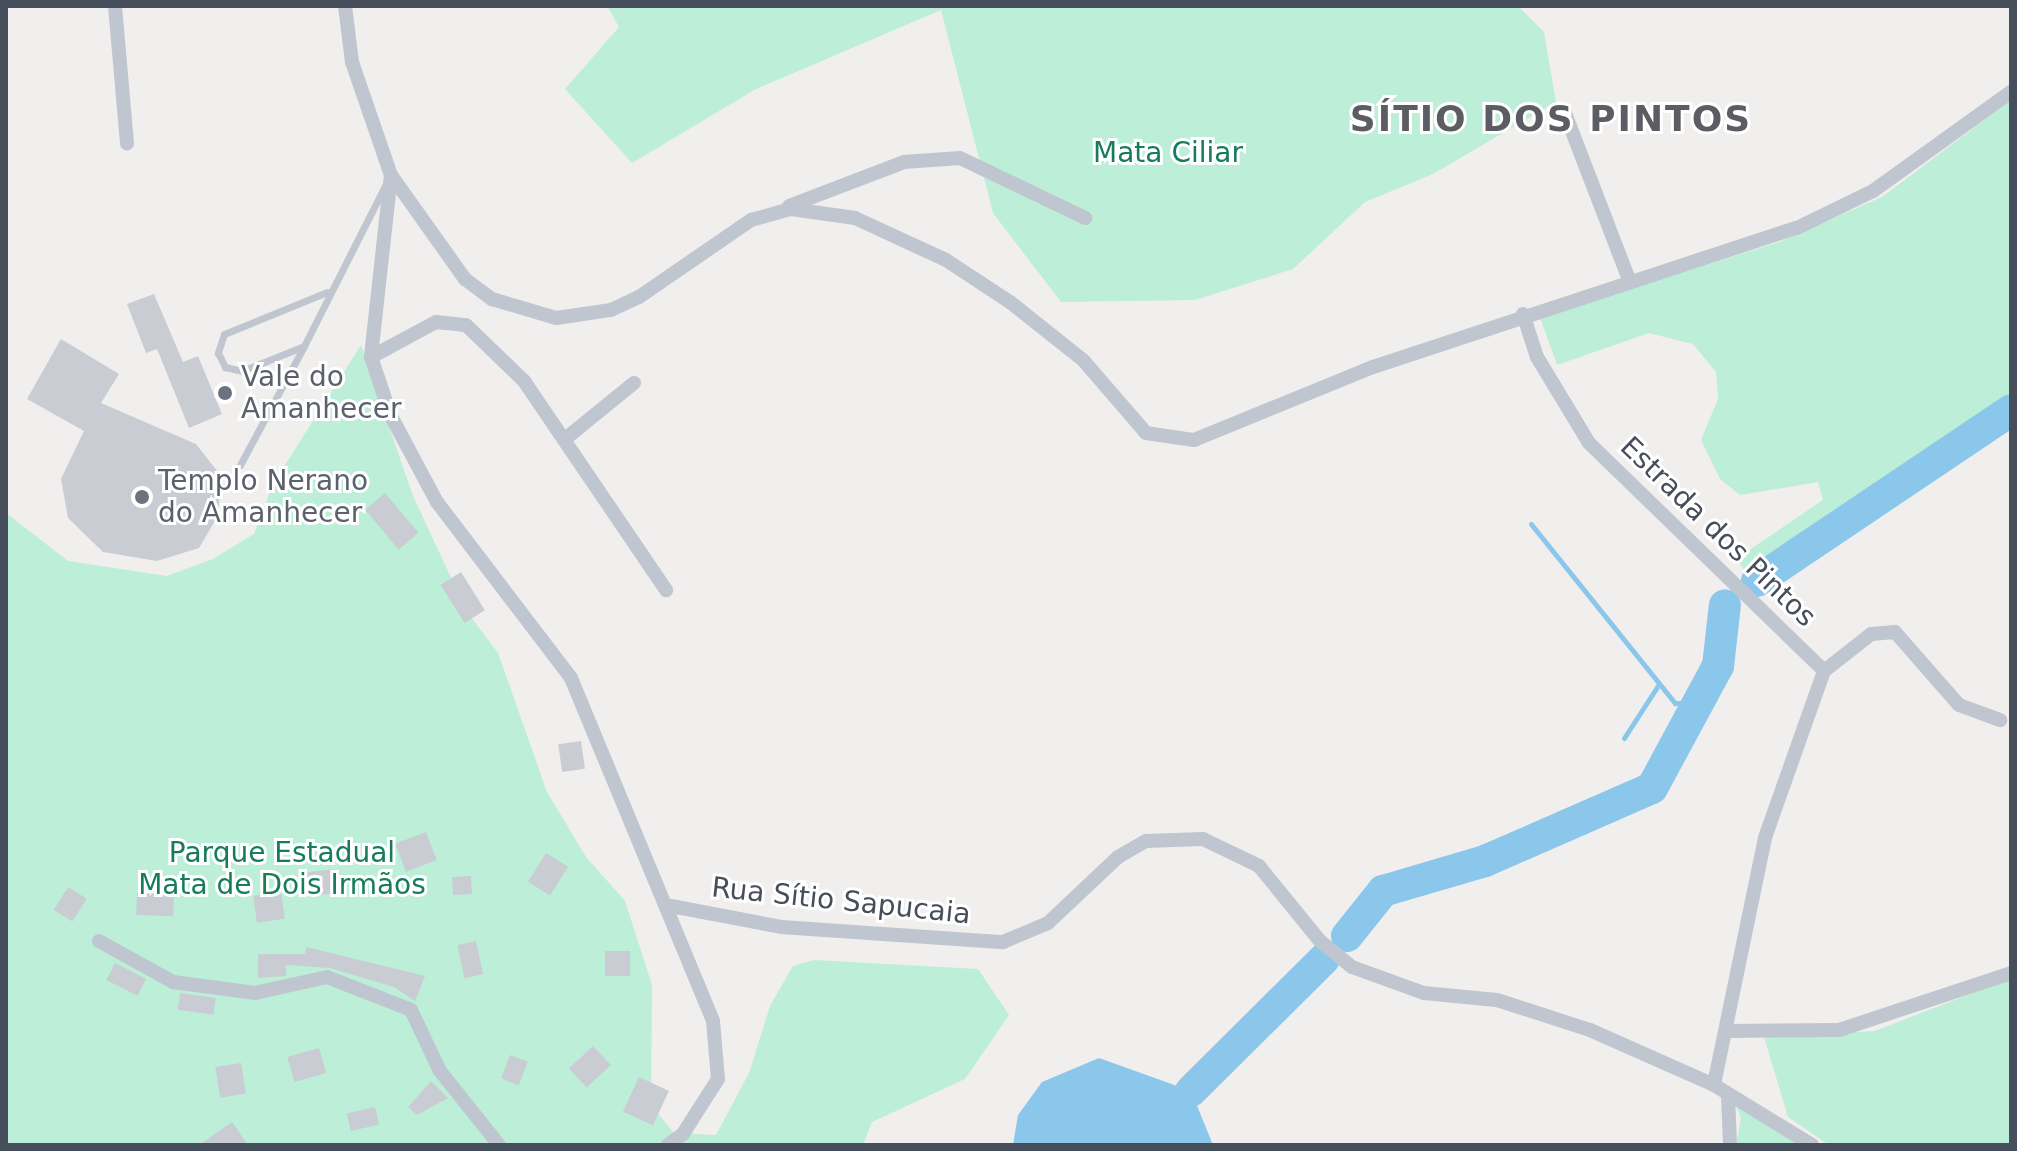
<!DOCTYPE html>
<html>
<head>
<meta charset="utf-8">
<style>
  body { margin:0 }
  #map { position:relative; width:2017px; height:1151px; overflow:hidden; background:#f1eeee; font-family:"DejaVu Sans",sans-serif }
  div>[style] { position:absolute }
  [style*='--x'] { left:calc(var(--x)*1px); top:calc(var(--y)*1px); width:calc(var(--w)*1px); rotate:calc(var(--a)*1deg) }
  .green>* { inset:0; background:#bceed8 }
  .water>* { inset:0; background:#8ac7eb }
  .stream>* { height:5px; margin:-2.5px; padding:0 2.5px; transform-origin:2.5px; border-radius:2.5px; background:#8ac7eb }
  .river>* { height:32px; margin:-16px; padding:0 16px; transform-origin:16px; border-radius:16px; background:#8ac7eb }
  .building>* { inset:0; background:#caccd4; transform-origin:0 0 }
  .lane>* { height:7px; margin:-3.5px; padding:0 3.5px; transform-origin:3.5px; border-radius:3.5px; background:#bfc6d0 }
  .street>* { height:14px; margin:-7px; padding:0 7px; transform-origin:7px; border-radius:7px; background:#bfc6d0 }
  .dots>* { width:22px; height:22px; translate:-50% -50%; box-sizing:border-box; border:4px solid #fff; border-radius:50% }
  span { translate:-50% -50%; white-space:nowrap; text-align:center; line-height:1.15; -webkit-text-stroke:6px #fff; paint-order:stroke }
  .park-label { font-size:28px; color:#177c5b }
  .worship-label { font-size:28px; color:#5b616d }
  .left { translate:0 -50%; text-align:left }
  .street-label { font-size:28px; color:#464e5b }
  .district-label { font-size:36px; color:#5b5d63; font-weight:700; letter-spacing:2px }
  .frame { position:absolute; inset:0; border:8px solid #464e5b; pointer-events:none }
</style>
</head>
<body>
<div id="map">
  <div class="green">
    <i style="clip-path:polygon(607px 6px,1518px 6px,1544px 32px,1556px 102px,1433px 174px,1365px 202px,1293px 269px,1195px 300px,1061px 302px,993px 213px,941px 10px,756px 89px,632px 163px,565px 89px,619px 27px)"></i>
    <i style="clip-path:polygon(2011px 100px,2011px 416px,1757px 587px,1736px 559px,1823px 500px,1818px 482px,1740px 495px,1720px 479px,1701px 440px,1718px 399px,1716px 372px,1693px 344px,1649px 333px,1557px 365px,1540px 317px,1779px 242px,1882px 197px)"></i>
    <i style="clip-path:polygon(361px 345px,413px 496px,467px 612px,498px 653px,547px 792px,586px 857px,625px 901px,652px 985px,651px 1105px,674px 1133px,716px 1135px,749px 1073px,770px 1006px,793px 966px,814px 960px,978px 969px,1009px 1015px,965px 1079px,872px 1122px,863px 1145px,6px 1145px,6px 513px,68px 561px,167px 576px,213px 559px,254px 534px,273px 484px)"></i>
    <i style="clip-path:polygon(2011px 978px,2011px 1145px,1829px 1145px,1788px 1117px,1764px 1037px,1875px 1031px)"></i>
    <i style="clip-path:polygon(1734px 1100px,1806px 1145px,1736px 1145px,1741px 1118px)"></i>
  </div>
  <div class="water">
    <i style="clip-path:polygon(1099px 1058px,1191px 1091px,1213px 1145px,1013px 1145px,1018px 1115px,1042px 1082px)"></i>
  </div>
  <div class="stream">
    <i style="--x:1531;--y:524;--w:230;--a:51.2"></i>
    <i style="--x:1675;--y:703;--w:24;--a:0"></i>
    <i style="--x:1624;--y:738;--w:64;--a:-57.1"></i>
  </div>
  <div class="river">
    <i style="--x:1757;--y:581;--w:306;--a:-33.9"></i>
    <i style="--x:1347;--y:936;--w:58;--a:-51.3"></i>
    <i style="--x:1383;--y:891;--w:106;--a:-16.4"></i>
    <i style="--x:1485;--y:861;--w:182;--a:-23.6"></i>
    <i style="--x:1652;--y:788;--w:139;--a:-61.6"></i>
    <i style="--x:1718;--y:666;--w:61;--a:-83.5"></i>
    <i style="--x:1191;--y:1091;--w:187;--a:-44.8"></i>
  </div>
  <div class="building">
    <i style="clip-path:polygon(154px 294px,183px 362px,198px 356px,222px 414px,189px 428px,157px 349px,146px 353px,127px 304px)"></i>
    <i style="clip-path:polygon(61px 339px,119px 374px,101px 403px,196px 444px,221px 476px,218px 516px,199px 548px,157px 561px,103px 552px,68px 518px,61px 479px,84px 431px,27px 399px)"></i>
    <i style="left:385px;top:493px;width:52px;height:26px;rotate:50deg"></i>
    <i style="left:461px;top:572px;width:45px;height:24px;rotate:58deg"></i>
    <i style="left:581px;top:741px;width:28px;height:23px;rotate:82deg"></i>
    <i style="left:426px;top:832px;width:30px;height:33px;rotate:69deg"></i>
    <i style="left:546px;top:853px;width:26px;height:34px;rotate:32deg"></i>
    <i style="left:334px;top:869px;width:24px;height:34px;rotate:83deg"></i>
    <i style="left:471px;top:876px;width:18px;height:19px;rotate:87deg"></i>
    <i style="left:68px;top:887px;width:22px;height:27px;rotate:32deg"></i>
    <i style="left:281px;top:892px;width:27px;height:28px;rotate:82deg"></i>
    <i style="left:137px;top:893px;width:37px;height:22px;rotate:2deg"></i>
    <i style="left:476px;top:941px;width:34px;height:19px;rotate:78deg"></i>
    <i style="clip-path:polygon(306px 947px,425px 976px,415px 1001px,394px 987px,330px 968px,286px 965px,286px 976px,258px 978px,258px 954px,305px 954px)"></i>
    <i style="left:605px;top:951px;width:25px;height:25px"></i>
    <i style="left:115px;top:963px;width:35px;height:19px;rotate:27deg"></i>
    <i style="left:180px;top:993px;width:36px;height:17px;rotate:8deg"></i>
    <i style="left:593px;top:1046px;width:26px;height:33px;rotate:47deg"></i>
    <i style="left:319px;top:1048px;width:26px;height:33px;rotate:74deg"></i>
    <i style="left:510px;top:1055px;width:19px;height:25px;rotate:21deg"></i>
    <i style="left:241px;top:1063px;width:31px;height:26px;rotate:81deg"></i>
    <i style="left:639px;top:1077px;width:33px;height:38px;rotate:25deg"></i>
    <i style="clip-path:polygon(431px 1081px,448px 1098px,417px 1115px,408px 1107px)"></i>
    <i style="left:375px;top:1107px;width:18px;height:29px;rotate:77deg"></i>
    <i style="clip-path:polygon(232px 1122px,248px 1145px,199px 1145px)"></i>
  </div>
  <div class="lane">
    <i style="--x:327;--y:292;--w:111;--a:157.8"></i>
    <i style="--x:224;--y:334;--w:20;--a:108"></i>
    <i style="--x:218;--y:353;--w:16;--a:63"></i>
    <i style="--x:225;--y:367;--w:17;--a:13"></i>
    <i style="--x:242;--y:371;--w:67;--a:-22"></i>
    <i style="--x:304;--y:346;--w:182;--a:-63.2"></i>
    <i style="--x:240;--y:465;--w:135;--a:-61.7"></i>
  </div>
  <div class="street">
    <i style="--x:115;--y:6;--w:138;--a:85"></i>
    <i style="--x:345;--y:6;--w:56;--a:82.9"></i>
    <i style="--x:352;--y:62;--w:120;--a:71"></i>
    <i style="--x:391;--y:175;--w:183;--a:96.3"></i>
    <i style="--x:371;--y:357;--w:62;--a:71.3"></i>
    <i style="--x:391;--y:416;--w:98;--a:61.9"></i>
    <i style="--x:437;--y:502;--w:221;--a:52.7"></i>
    <i style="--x:571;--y:678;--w:371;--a:67.5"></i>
    <i style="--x:713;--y:1021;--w:58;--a:85.1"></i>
    <i style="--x:718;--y:1079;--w:65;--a:122.5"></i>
    <i style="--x:683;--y:1134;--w:19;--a:144"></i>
    <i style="--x:1565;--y:113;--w:179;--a:69"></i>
    <i style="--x:391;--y:175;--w:128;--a:54.6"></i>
    <i style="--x:465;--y:279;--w:34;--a:37"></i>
    <i style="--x:492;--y:299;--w:67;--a:16.5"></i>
    <i style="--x:556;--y:318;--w:56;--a:-8.3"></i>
    <i style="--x:611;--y:310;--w:31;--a:-25"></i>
    <i style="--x:639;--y:297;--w:136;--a:-34.5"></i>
    <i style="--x:751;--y:220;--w:41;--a:-15.4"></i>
    <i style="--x:791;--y:209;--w:65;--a:8"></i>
    <i style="--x:855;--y:218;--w:100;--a:24.8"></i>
    <i style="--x:946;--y:260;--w:77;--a:33.3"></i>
    <i style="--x:1010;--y:302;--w:93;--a:38.5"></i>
    <i style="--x:1083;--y:360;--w:96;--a:49.2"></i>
    <i style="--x:1146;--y:433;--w:49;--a:8.3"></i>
    <i style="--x:1194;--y:440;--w:193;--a:-22.2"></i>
    <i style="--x:1373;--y:367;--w:446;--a:-18.2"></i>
    <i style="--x:1797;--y:228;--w:85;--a:-26"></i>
    <i style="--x:1873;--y:191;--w:170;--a:-35.7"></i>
    <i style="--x:789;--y:206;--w:123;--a:-20.9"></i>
    <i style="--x:904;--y:162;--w:56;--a:-4.1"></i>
    <i style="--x:960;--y:158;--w:139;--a:25.6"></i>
    <i style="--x:1523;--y:314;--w:45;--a:72"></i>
    <i style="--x:1537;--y:357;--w:100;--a:58.8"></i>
    <i style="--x:1589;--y:443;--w:327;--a:44.1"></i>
    <i style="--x:1824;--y:671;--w:177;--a:109.5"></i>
    <i style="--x:1765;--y:838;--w:252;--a:101.7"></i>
    <i style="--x:371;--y:357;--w:74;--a:-28.3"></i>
    <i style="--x:436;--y:322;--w:30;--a:6"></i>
    <i style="--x:466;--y:325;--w:81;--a:44"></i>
    <i style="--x:524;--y:381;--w:253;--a:55.8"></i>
    <i style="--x:565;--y:439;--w:89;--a:-39.1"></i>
    <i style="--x:1824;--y:671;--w:60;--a:-38.2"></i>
    <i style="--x:1871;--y:634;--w:24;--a:-5"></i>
    <i style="--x:1895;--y:632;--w:97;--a:48.8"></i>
    <i style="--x:1959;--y:705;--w:44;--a:20.1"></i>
    <i style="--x:671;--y:906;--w:112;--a:10.8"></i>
    <i style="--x:781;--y:927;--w:223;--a:3.9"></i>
    <i style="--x:1003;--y:942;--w:49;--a:-22.9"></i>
    <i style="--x:1048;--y:923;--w:96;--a:-43.3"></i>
    <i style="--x:1118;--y:857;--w:32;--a:-30"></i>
    <i style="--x:1146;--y:841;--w:57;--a:-2"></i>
    <i style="--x:1203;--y:839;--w:62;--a:25.7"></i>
    <i style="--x:1259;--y:866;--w:97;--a:50.9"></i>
    <i style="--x:1320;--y:941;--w:41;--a:39.1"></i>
    <i style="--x:1352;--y:967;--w:77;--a:19.9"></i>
    <i style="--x:1424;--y:993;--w:73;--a:5.5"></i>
    <i style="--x:1497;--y:1000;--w:98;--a:17.9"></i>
    <i style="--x:1590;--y:1030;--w:136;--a:23.9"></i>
    <i style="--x:1714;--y:1085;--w:115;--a:31.5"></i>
    <i style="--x:99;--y:941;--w:85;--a:29"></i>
    <i style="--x:173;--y:982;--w:83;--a:7.6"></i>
    <i style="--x:255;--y:993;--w:74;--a:-12.5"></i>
    <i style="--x:327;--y:977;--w:90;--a:21.4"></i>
    <i style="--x:411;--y:1010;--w:68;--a:64.6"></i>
    <i style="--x:440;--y:1071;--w:95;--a:51.4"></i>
    <i style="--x:1728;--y:1031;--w:111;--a:-0.5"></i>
    <i style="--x:1839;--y:1030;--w:181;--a:-18.3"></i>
    <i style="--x:1728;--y:1095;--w:50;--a:87.7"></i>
  </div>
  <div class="dots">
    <i style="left:225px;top:393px;background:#6b7280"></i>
    <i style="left:142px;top:497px;background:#6b7280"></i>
  </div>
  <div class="park-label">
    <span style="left:1168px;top:153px">Mata Ciliar</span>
    <span style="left:282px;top:869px">Parque Estadual<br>Mata de Dois Irmãos</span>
  </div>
  <div class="worship-label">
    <span class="left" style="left:241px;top:393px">Vale do<br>Amanhecer</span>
    <span class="left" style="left:158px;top:497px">Templo Nerano<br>do Amanhecer</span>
  </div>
  <div class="street-label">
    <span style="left:1718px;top:532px;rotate:44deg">Estrada dos Pintos</span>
    <span style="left:841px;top:901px;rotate:6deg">Rua Sítio Sapucaia</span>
  </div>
  <div class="district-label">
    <span style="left:1551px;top:119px">SÍTIO DOS PINTOS</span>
  </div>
  <div class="frame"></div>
</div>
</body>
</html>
